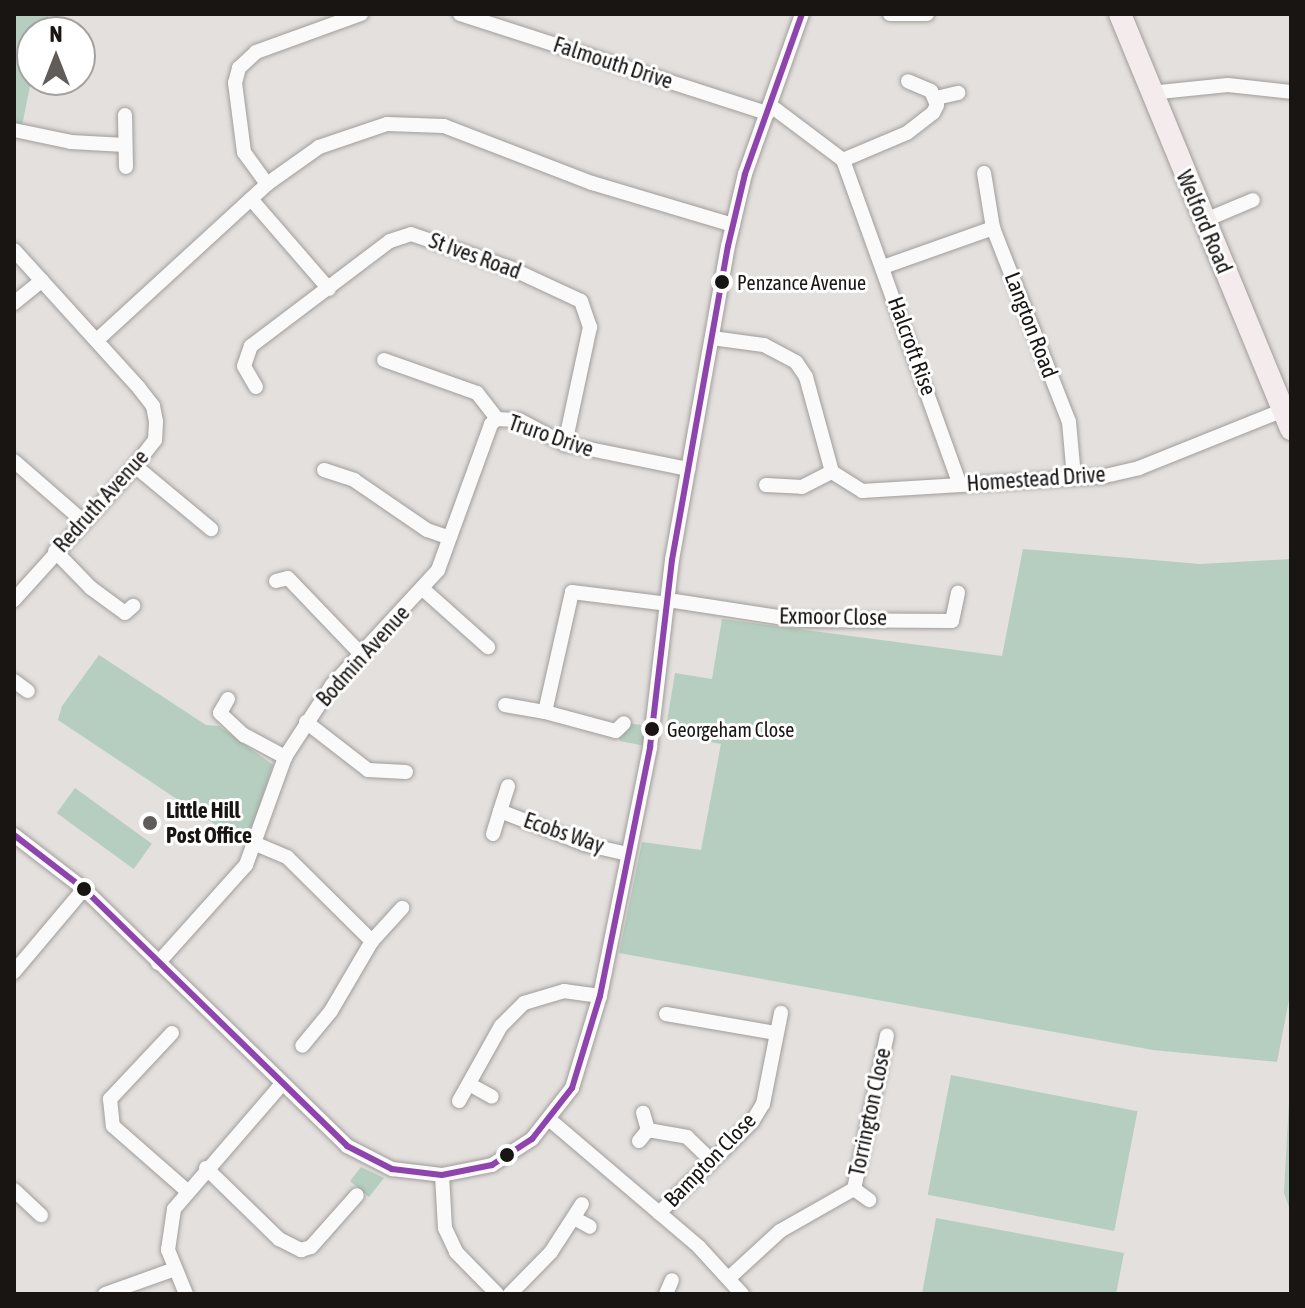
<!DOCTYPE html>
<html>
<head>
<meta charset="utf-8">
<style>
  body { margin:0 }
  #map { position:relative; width:1305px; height:1308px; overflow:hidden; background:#e4e0dd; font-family:"Asap Condensed",sans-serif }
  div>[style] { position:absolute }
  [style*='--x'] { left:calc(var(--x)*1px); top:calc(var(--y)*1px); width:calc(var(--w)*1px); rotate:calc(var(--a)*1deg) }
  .green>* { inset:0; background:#b5cebf; transform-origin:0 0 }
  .roads { filter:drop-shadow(0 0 2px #a09d9b) drop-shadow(0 0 2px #a09d9b) }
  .minor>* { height:14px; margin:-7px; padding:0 7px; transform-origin:7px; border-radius:7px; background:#fbfafa }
  .primary>* { height:22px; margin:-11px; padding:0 11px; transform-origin:11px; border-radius:11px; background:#f3ebec }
  .bus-1>* { height:6px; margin:-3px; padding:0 3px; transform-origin:3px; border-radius:3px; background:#8e44ad }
  .dots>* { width:22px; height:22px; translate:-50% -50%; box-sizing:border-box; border:4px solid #fff; border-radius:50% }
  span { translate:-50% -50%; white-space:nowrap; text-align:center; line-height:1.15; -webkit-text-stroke:6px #fff; paint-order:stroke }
  .bus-label { font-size:20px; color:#181513 }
  .left { translate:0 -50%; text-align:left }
  .street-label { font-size:22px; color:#181513 }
  .poi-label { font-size:22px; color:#181513; font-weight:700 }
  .frame { position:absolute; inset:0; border:16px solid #181513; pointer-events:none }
  .north { position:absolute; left:16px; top:16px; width:80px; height:80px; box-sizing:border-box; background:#fff; border:2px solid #a3a1a1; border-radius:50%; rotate:0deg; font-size:22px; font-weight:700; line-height:32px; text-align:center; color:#181513 }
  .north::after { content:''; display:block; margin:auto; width:28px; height:36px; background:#5f5c5a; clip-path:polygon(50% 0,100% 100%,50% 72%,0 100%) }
</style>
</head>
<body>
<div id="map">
  <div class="green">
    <i style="clip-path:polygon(14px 14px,49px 14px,44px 32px,32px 32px,31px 81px,21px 131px,14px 130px)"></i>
    <i style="clip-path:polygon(1023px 549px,1200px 564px,1291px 559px,1291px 990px,1277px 1062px,1153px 1050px,619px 953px,642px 842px,701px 850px,721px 744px,665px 733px,675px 673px,712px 679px,722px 619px,1002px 656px)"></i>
    <i style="clip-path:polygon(99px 655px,206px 725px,219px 726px,273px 765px,246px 845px,58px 720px,62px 706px)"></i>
    <i style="clip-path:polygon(624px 723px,653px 726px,650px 747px,620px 741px,616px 731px)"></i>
    <i style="left:75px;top:788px;width:95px;height:31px;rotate:36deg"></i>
    <i style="clip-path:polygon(1291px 1064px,1291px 1213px,1284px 1193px)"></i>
    <i style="left:951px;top:1075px;width:190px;height:122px;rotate:11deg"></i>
    <i style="clip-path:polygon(361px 1167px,384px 1178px,369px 1197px,350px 1181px)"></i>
    <i style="clip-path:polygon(936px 1218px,1124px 1253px,1116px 1294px,922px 1294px)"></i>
  </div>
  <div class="roads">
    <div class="minor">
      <i style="--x:460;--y:14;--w:323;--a:17.9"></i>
      <i style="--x:890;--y:14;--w:37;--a:0"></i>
      <i style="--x:1150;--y:93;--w:78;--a:-5.9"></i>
      <i style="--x:1228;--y:85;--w:63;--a:6.3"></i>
      <i style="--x:936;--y:98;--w:23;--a:-13"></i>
      <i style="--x:770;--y:105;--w:91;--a:37"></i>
      <i style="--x:843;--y:160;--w:345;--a:70.2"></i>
      <i style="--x:125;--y:115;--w:52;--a:88.9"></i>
      <i style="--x:14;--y:130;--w:58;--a:11.9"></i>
      <i style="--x:71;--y:142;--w:54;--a:3.2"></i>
      <i style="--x:843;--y:160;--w:69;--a:-22.9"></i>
      <i style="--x:907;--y:133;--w:33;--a:-38"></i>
      <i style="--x:933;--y:113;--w:9;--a:-63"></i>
      <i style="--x:937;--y:105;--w:15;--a:-113"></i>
      <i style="--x:931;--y:91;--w:25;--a:-157"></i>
      <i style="--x:984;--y:173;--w:56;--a:80.7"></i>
      <i style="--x:993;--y:228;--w:208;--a:68.6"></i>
      <i style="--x:1069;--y:422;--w:55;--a:84.8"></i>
      <i style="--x:267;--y:184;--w:39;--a:-126"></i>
      <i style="--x:244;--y:152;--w:70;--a:-97.4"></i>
      <i style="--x:235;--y:83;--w:16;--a:-75"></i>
      <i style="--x:239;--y:68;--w:23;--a:-43"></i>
      <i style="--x:256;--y:52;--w:112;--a:-19.9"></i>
      <i style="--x:251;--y:199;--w:119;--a:49.1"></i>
      <i style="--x:1203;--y:221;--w:54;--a:-22.8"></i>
      <i style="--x:14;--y:250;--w:186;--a:47.8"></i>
      <i style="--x:139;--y:388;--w:23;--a:52"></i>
      <i style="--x:153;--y:406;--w:16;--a:79"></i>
      <i style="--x:156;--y:422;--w:18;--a:93"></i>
      <i style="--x:155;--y:440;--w:33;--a:128"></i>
      <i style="--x:135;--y:466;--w:181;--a:132.1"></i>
      <i style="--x:883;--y:267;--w:117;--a:-19.5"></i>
      <i style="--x:14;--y:303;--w:36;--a:-39"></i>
      <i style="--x:712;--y:338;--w:52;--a:7.7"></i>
      <i style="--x:764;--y:345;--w:36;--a:28"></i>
      <i style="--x:796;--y:362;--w:18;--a:56"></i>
      <i style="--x:806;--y:377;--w:98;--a:74.7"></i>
      <i style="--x:832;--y:472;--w:36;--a:32"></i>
      <i style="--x:862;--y:491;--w:243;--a:-3.5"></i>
      <i style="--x:1105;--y:476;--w:35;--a:-13"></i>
      <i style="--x:1139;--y:468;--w:155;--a:-21.9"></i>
      <i style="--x:97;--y:340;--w:231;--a:-42.5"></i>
      <i style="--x:267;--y:184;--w:64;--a:-35.4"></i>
      <i style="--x:319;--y:147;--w:72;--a:-18.7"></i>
      <i style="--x:387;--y:124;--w:57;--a:2"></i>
      <i style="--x:444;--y:126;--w:159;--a:21.1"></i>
      <i style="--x:592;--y:183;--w:147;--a:16.6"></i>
      <i style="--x:384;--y:360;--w:99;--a:19.5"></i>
      <i style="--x:477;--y:393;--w:33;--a:52"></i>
      <i style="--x:497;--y:419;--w:22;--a:3"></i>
      <i style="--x:519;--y:420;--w:52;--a:27.6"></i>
      <i style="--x:565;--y:444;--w:126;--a:11.5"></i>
      <i style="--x:256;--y:387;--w:24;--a:-120"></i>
      <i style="--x:244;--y:366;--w:21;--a:-71"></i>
      <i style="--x:251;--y:346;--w:174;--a:-37.1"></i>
      <i style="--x:390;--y:241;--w:22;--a:-18"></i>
      <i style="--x:411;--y:234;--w:105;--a:19"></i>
      <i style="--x:510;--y:268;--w:78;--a:24.9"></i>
      <i style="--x:581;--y:301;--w:28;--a:71"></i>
      <i style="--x:590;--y:327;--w:120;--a:102.1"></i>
      <i style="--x:14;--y:461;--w:91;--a:41"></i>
      <i style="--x:135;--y:466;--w:99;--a:39.7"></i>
      <i style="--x:324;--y:470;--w:32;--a:18"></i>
      <i style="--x:354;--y:480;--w:88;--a:34.4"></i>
      <i style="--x:427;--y:530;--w:21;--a:19"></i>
      <i style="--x:766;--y:485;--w:36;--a:3"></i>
      <i style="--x:802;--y:487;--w:34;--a:-27"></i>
      <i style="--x:55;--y:551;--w:52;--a:45.8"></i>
      <i style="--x:91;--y:588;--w:42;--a:36.3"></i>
      <i style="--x:125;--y:613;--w:11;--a:-41"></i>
      <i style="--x:276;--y:581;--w:12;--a:-14"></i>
      <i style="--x:288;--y:578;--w:104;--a:46.2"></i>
      <i style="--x:424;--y:590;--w:86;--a:41.7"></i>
      <i style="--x:668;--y:600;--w:131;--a:8.8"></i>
      <i style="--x:797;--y:620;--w:155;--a:0.4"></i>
      <i style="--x:952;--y:621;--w:29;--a:-78"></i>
      <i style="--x:14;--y:681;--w:17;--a:36"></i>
      <i style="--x:228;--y:699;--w:16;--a:120"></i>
      <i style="--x:220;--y:713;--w:33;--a:43"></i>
      <i style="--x:244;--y:735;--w:47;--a:28.2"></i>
      <i style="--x:505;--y:705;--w:41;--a:9.9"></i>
      <i style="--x:545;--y:712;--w:123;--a:-77.3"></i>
      <i style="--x:572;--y:592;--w:97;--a:7.1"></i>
      <i style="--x:545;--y:712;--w:73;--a:15"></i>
      <i style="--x:616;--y:731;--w:11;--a:-45"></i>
      <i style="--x:306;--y:722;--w:78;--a:37.7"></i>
      <i style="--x:368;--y:770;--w:38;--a:3"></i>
      <i style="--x:500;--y:811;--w:26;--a:-72"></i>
      <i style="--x:493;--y:834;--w:24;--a:-73"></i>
      <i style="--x:500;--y:811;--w:90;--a:21.4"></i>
      <i style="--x:584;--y:844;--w:45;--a:12.8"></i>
      <i style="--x:14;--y:835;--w:88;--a:37.6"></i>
      <i style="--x:84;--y:889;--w:368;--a:44.3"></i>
      <i style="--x:347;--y:1146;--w:51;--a:27.1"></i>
      <i style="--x:392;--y:1169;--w:50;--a:6.8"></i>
      <i style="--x:442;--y:1175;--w:51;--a:-11.3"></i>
      <i style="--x:492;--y:1165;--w:48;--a:-33"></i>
      <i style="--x:532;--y:1139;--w:65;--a:-51.9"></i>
      <i style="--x:572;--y:1088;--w:96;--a:-73.1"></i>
      <i style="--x:600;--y:996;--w:254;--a:-78.6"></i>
      <i style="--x:650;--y:747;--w:188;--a:-83.3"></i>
      <i style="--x:672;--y:560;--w:319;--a:-79.9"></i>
      <i style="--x:728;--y:246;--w:74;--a:-76.7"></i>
      <i style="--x:745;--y:174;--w:170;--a:-70.4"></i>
      <i style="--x:256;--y:844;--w:34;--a:23"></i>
      <i style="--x:287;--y:857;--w:120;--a:44.7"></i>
      <i style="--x:372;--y:941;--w:81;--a:120.4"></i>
      <i style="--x:331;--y:1011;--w:45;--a:129.6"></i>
      <i style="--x:372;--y:941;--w:45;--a:-47.7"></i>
      <i style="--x:158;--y:963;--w:132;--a:-48.1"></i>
      <i style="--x:246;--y:865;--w:115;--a:-70.1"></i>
      <i style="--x:285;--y:757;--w:86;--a:-56.9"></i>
      <i style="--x:332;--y:685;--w:156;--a:-47.3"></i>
      <i style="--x:438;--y:570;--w:155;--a:-70"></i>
      <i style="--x:491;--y:424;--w:8;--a:-40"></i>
      <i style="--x:14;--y:972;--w:109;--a:-49.9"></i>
      <i style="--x:666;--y:1014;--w:112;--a:9.8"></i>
      <i style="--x:172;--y:1033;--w:91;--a:133.2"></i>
      <i style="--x:110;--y:1099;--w:27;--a:84"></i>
      <i style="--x:113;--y:1126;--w:97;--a:41.2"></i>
      <i style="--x:469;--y:1084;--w:26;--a:29"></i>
      <i style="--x:459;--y:1101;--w:86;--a:-60.8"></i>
      <i style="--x:501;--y:1026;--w:33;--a:-45"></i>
      <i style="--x:524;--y:1003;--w:42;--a:-16.7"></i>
      <i style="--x:564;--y:991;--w:36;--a:8"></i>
      <i style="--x:550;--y:1120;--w:196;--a:40.4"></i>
      <i style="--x:699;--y:1247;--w:64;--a:47.5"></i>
      <i style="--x:648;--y:1130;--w:40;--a:10"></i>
      <i style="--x:687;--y:1137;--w:32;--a:44"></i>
      <i style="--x:639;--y:1141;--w:14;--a:-51"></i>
      <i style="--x:648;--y:1130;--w:18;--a:-106"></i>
      <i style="--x:206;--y:1168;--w:102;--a:44.2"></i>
      <i style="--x:279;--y:1239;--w:25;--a:27"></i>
      <i style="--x:301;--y:1250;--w:10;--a:-17"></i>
      <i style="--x:311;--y:1247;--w:69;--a:-48.5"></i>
      <i style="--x:442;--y:1175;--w:53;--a:86.8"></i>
      <i style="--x:445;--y:1228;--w:26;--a:65"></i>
      <i style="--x:456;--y:1252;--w:59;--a:45.7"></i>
      <i style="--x:854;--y:1189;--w:19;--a:36"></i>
      <i style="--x:14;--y:1190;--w:37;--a:43"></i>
      <i style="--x:659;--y:1213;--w:130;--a:-44.4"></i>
      <i style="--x:752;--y:1122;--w:21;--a:-59"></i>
      <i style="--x:763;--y:1104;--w:93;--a:-78.8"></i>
      <i style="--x:574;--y:1218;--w:18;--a:29"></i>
      <i style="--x:730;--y:1277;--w:68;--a:-42.6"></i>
      <i style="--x:780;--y:1231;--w:85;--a:-29.6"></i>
      <i style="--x:854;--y:1189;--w:157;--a:-77.9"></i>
      <i style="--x:105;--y:1294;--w:71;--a:-19.7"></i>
      <i style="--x:186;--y:1294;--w:48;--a:-112.2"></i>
      <i style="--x:168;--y:1250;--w:41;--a:-81.7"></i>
      <i style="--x:174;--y:1209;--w:165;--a:-49.2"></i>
      <i style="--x:510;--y:1294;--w:59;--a:-45.7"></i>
      <i style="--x:551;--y:1252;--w:57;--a:-57.1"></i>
      <i style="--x:666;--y:1294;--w:15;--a:-67"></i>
    </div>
    <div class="primary">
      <i style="--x:1120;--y:14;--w:449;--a:67.6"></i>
    </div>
  </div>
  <div class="bus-1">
    <i style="--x:14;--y:835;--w:88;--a:37.6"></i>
    <i style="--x:84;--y:889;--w:368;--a:44.3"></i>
    <i style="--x:347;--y:1146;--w:51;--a:27.1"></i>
    <i style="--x:392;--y:1169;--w:50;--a:6.8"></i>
    <i style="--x:442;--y:1175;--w:51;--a:-11.3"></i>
    <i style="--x:492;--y:1165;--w:48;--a:-33"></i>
    <i style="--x:532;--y:1139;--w:65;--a:-51.9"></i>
    <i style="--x:572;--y:1088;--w:96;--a:-73.1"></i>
    <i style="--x:600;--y:996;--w:254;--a:-78.6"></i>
    <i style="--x:650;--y:747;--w:188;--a:-83.3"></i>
    <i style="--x:672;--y:560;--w:319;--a:-79.9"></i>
    <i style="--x:728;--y:246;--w:74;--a:-76.7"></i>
    <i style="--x:745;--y:174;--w:170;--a:-70.4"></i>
  </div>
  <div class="dots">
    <i style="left:722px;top:282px;background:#181513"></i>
    <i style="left:652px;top:729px;background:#181513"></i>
    <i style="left:150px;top:823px;background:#5f5c5a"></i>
    <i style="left:84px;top:889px;background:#181513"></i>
    <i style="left:507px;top:1155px;background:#181513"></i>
  </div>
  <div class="bus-label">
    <span class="left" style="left:737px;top:282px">Penzance Avenue</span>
    <span class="left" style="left:667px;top:729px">Georgeham Close</span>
  </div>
  <div class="street-label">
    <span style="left:613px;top:63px;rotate:18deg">Falmouth Drive</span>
    <span style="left:1204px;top:222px;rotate:67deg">Welford Road</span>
    <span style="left:475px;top:256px;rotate:20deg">St Ives Road</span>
    <span style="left:1031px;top:325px;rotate:69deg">Langton Road</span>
    <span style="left:912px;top:346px;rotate:70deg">Halcroft Rise</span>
    <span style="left:551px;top:436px;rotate:19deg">Truro Drive</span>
    <span style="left:1036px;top:479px;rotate:-4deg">Homestead Drive</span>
    <span style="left:101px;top:501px;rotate:-48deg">Redruth Avenue</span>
    <span style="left:833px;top:617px;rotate:1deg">Exmoor Close</span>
    <span style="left:363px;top:656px;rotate:-48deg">Bodmin Avenue</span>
    <span style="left:564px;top:833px;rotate:19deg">Ecobs Way</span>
    <span style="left:870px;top:1112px;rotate:-78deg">Torrington Close</span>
    <span style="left:710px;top:1160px;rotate:-46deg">Bampton Close</span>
  </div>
  <div class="poi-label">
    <span class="left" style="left:166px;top:823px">Little Hill<br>Post Office</span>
  </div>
  <div class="frame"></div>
  <div class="north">N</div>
</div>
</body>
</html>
